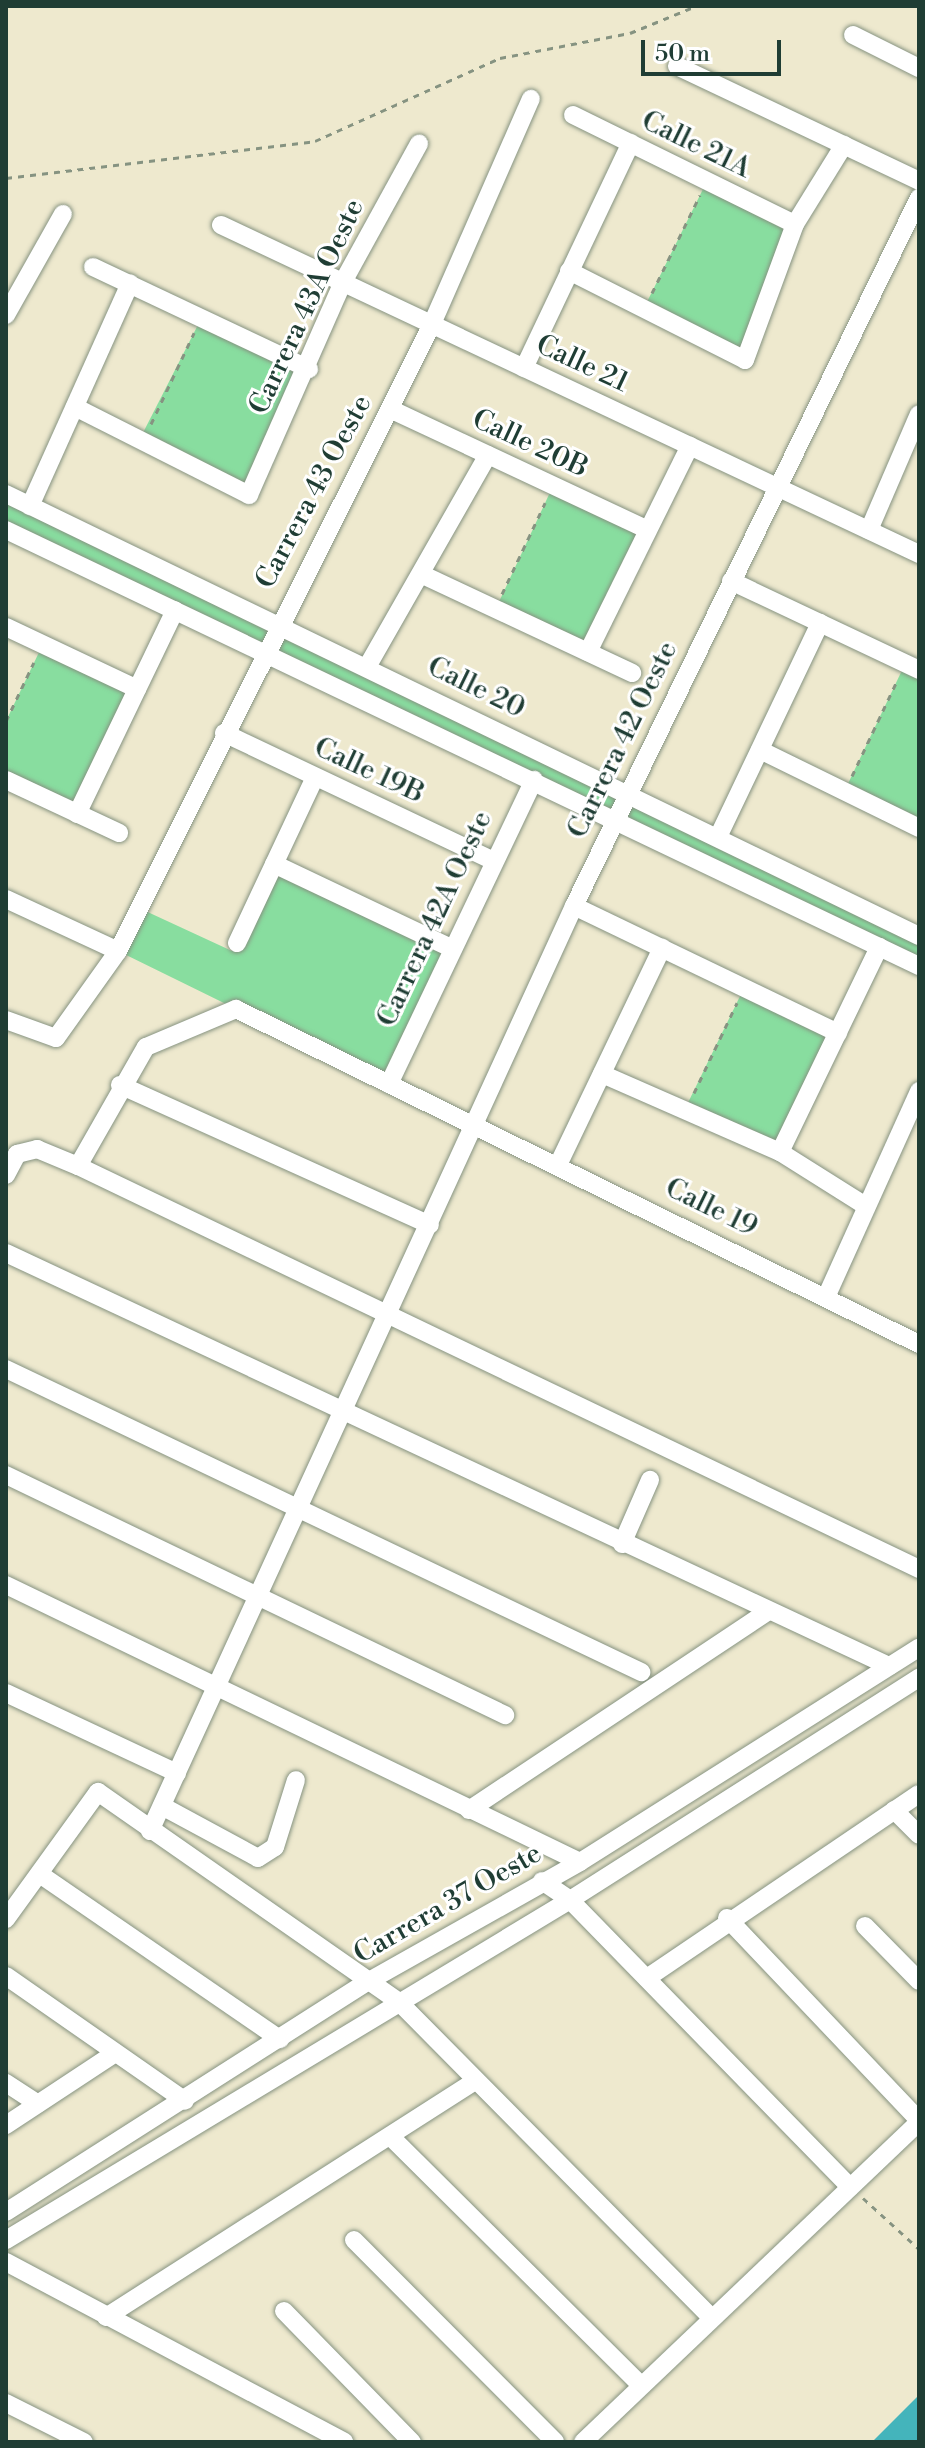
<!DOCTYPE html>
<html>
<head>
<meta charset="utf-8">
<style>
  body { margin:0 }
  #map { position:relative; width:925px; height:2448px; overflow:hidden; background:#eee9ce; font-family:"Libre Bodoni",serif }
  div>[style] { position:absolute }
  [style*='--x'] { left:calc(var(--x)*1px); top:calc(var(--y)*1px); width:calc(var(--w)*1px); rotate:calc(var(--a)*1deg) }
  .green>* { inset:0; background:#88dd9f; transform-origin:0 0 }
  .water>* { inset:0; background:#44b4bb }
  .path>* { height:3px; margin-top:-1.5px; transform-origin:0; background:repeating-linear-gradient(90deg,#869381 0 6px,transparent 0 12px) }
  .roads { filter:drop-shadow(0 0 2px #869381) drop-shadow(0 0 2px #869381) }
  .minor>* { height:18px; margin:-9px; padding:0 9px; transform-origin:9px; border-radius:9px; background:#fff }
  span { translate:-50% -50%; white-space:nowrap; text-align:center; line-height:1.15; -webkit-text-stroke:6px #fff; paint-order:stroke }
  .street-label { font-size:28px; color:#1f3d34 }
  .frame { position:absolute; inset:0; border:8px solid #1f3d34; pointer-events:none }
  .scale { position:absolute; left:641px; top:40px; width:140px; height:36px; box-sizing:border-box; border:4px solid #1f3d34; border-top:0; padding-left:10px; font-size:24px; line-height:28px; white-space:nowrap; color:#1f3d34; -webkit-text-stroke:6px #fff; paint-order:stroke }
</style>
</head>
<body>
<div id="map">
  <div class="green">
    <i style="clip-path:polygon(707px 181px,795px 224px,745px 360px,644px 308px)"></i>
    <i style="left:203px;top:315px;width:119px;height:140px;rotate:27deg"></i>
    <i style="left:553px;top:486px;width:102px;height:136px;rotate:25deg"></i>
    <i style="clip-path:polygon(6px 494px,919px 936px,919px 966px,6px 530px)"></i>
    <i style="clip-path:polygon(43px 644px,137px 689px,77px 814px,6px 780px,6px 721px)"></i>
    <i style="clip-path:polygon(905px 664px,919px 670px,919px 828px,844px 792px)"></i>
    <i style="clip-path:polygon(274px 864px,449px 947px,389px 1084px,118px 951px,139px 908px,232px 951px)"></i>
    <i style="left:744px;top:988px;width:104px;height:135px;rotate:26deg"></i>
  </div>
  <div class="water">
    <i style="clip-path:polygon(919px 2395px,919px 2442px,872px 2442px)"></i>
  </div>
  <div class="path">
    <i style="--x:6;--y:178;--w:311;--a:-6.8"></i>
    <i style="--x:315;--y:141;--w:203;--a:-24.2"></i>
    <i style="--x:500;--y:58;--w:132;--a:-10.9"></i>
    <i style="--x:630;--y:33;--w:71;--a:-22.2"></i>
    <i style="--x:652;--y:293;--w:109;--a:-63.9"></i>
    <i style="--x:151;--y:424;--w:101;--a:-64.7"></i>
    <i style="--x:502;--y:594;--w:101;--a:-64.7"></i>
    <i style="--x:6;--y:721;--w:65;--a:-64.6"></i>
    <i style="--x:852;--y:776;--w:105;--a:-64.7"></i>
    <i style="--x:694;--y:1093;--w:100;--a:-64.5"></i>
    <i style="--x:863;--y:2198;--w:76;--a:42.3"></i>
  </div>
  <div class="roads">
    <div class="minor">
      <i style="--x:853;--y:35;--w:74;--a:26.6"></i>
      <i style="--x:677;--y:66;--w:268;--a:25.4"></i>
      <i style="--x:573;--y:115;--w:247;--a:26.2"></i>
      <i style="--x:221;--y:225;--w:772;--a:25.24"></i>
      <i style="--x:93;--y:267;--w:239;--a:25.3"></i>
      <i style="--x:569;--y:271;--w:197;--a:26.8"></i>
      <i style="--x:745;--y:360;--w:145;--a:-69.8"></i>
      <i style="--x:795;--y:224;--w:93;--a:-58.2"></i>
      <i style="--x:6;--y:315;--w:116;--a:-60.6"></i>
      <i style="--x:524;--y:368;--w:249;--a:-64.6"></i>
      <i style="--x:75;--y:407;--w:195;--a:26.8"></i>
      <i style="--x:249;--y:495;--w:233;--a:-66.2"></i>
      <i style="--x:343;--y:282;--w:158;--a:-61.2"></i>
      <i style="--x:390;--y:409;--w:283;--a:25.1"></i>
      <i style="--x:6;--y:494;--w:1014;--a:25.83"></i>
      <i style="--x:30;--y:506;--w:244;--a:-65.8"></i>
      <i style="--x:6;--y:530;--w:1012;--a:25.53"></i>
      <i style="--x:869;--y:530;--w:126;--a:-66.7"></i>
      <i style="--x:423;--y:575;--w:231;--a:25.1"></i>
      <i style="--x:731;--y:581;--w:208;--a:25.3"></i>
      <i style="--x:6;--y:627;--w:145;--a:25.3"></i>
      <i style="--x:588;--y:652;--w:230;--a:-63.7"></i>
      <i style="--x:367;--y:667;--w:244;--a:-60.3"></i>
      <i style="--x:224;--y:733;--w:296;--a:25.4"></i>
      <i style="--x:760;--y:750;--w:177;--a:26.1"></i>
      <i style="--x:6;--y:780;--w:125;--a:25.1"></i>
      <i style="--x:77;--y:814;--w:226;--a:-64.3"></i>
      <i style="--x:719;--y:835;--w:235;--a:-64.5"></i>
      <i style="--x:274;--y:864;--w:194;--a:25.4"></i>
      <i style="--x:6;--y:899;--w:123;--a:24.9"></i>
      <i style="--x:574;--y:906;--w:293;--a:25.7"></i>
      <i style="--x:237;--y:943;--w:183;--a:-64.8"></i>
      <i style="--x:6;--y:1020;--w:53;--a:19.8"></i>
      <i style="--x:56;--y:1038;--w:107;--a:-54.5"></i>
      <i style="--x:118;--y:951;--w:701;--a:-63.4"></i>
      <i style="--x:432;--y:324;--w:246;--a:-66.3"></i>
      <i style="--x:602;--y:1074;--w:194;--a:23.7"></i>
      <i style="--x:780;--y:1152;--w:99;--a:32.2"></i>
      <i style="--x:389;--y:1084;--w:337;--a:-64.5"></i>
      <i style="--x:120;--y:1085;--w:340;--a:24.3"></i>
      <i style="--x:780;--y:1152;--w:228;--a:-64.2"></i>
      <i style="--x:558;--y:1165;--w:241;--a:-64.4"></i>
      <i style="--x:78;--y:1166;--w:137;--a:-60.3"></i>
      <i style="--x:146;--y:1047;--w:98;--a:-22.9"></i>
      <i style="--x:236;--y:1009;--w:761;--a:26.13"></i>
      <i style="--x:6;--y:1175;--w:24;--a:-62"></i>
      <i style="--x:17;--y:1154;--w:21;--a:-14"></i>
      <i style="--x:37;--y:1149;--w:44;--a:22.5"></i>
      <i style="--x:78;--y:1166;--w:933;--a:25.6"></i>
      <i style="--x:6;--y:1253;--w:975;--a:25.07"></i>
      <i style="--x:827;--y:1295;--w:224;--a:-65.7"></i>
      <i style="--x:6;--y:1369;--w:704;--a:25.51"></i>
      <i style="--x:6;--y:1475;--w:554;--a:25.69"></i>
      <i style="--x:622;--y:1544;--w:70;--a:-66.4"></i>
      <i style="--x:6;--y:1585;--w:637;--a:25.76"></i>
      <i style="--x:6;--y:1693;--w:189;--a:25.1"></i>
      <i style="--x:162;--y:1806;--w:109;--a:28.4"></i>
      <i style="--x:258;--y:1858;--w:20;--a:-33"></i>
      <i style="--x:275;--y:1847;--w:70;--a:-72.6"></i>
      <i style="--x:469;--y:1810;--w:360;--a:-33.6"></i>
      <i style="--x:894;--y:1810;--w:35;--a:45"></i>
      <i style="--x:150;--y:1831;--w:1018;--a:-65.37"></i>
      <i style="--x:574;--y:906;--w:788;--a:-64.02"></i>
      <i style="--x:41;--y:1875;--w:290;--a:34.5"></i>
      <i style="--x:542;--y:1881;--w:34;--a:34"></i>
      <i style="--x:570;--y:1900;--w:401;--a:45.7"></i>
      <i style="--x:727;--y:1918;--w:279;--a:46.5"></i>
      <i style="--x:6;--y:1919;--w:157;--a:-54.1"></i>
      <i style="--x:98;--y:1792;--w:366;--a:34.9"></i>
      <i style="--x:398;--y:2001;--w:442;--a:45.3"></i>
      <i style="--x:865;--y:1926;--w:77;--a:45.5"></i>
      <i style="--x:6;--y:1976;--w:218;--a:34.9"></i>
      <i style="--x:647;--y:1978;--w:328;--a:-34.1"></i>
      <i style="--x:6;--y:2083;--w:38;--a:33"></i>
      <i style="--x:6;--y:2125;--w:131;--a:-33.4"></i>
      <i style="--x:390;--y:2136;--w:351;--a:44.8"></i>
      <i style="--x:6;--y:2212;--w:430;--a:-32.5"></i>
      <i style="--x:369;--y:1981;--w:242;--a:-29.4"></i>
      <i style="--x:580;--y:1862;--w:401;--a:-32.3"></i>
      <i style="--x:6;--y:2240;--w:659;--a:-31.08"></i>
      <i style="--x:570;--y:1900;--w:414;--a:-32.5"></i>
      <i style="--x:354;--y:2240;--w:285;--a:45.1"></i>
      <i style="--x:6;--y:2262;--w:383;--a:28"></i>
      <i style="--x:284;--y:2311;--w:183;--a:45.7"></i>
      <i style="--x:106;--y:2317;--w:439;--a:-32.6"></i>
      <i style="--x:6;--y:2403;--w:87;--a:26.6"></i>
      <i style="--x:583;--y:2442;--w:464;--a:-43.6"></i>
    </div>
  </div>
  <div class="street-label">
    <span style="left:696px;top:145px;rotate:26deg">Calle 21A</span>
    <span style="left:307px;top:307px;rotate:-65deg">Carrera 43A Oeste</span>
    <span style="left:582px;top:364px;rotate:25deg">Calle 21</span>
    <span style="left:530px;top:444px;rotate:25deg">Calle 20B</span>
    <span style="left:314px;top:492px;rotate:-62deg">Carrera 43 Oeste</span>
    <span style="left:476px;top:688px;rotate:26deg">Calle 20</span>
    <span style="left:623px;top:740px;rotate:-64deg">Carrera 42 Oeste</span>
    <span style="left:369px;top:771px;rotate:25deg">Calle 19B</span>
    <span style="left:435px;top:919px;rotate:-65deg">Carrera 42A Oeste</span>
    <span style="left:711px;top:1208px;rotate:26deg">Calle 19</span>
    <span style="left:448px;top:1904px;rotate:-30deg">Carrera 37 Oeste</span>
  </div>
  <div class="frame"></div>
  <div class="scale">50 m</div>
</div>
</body>
</html>
